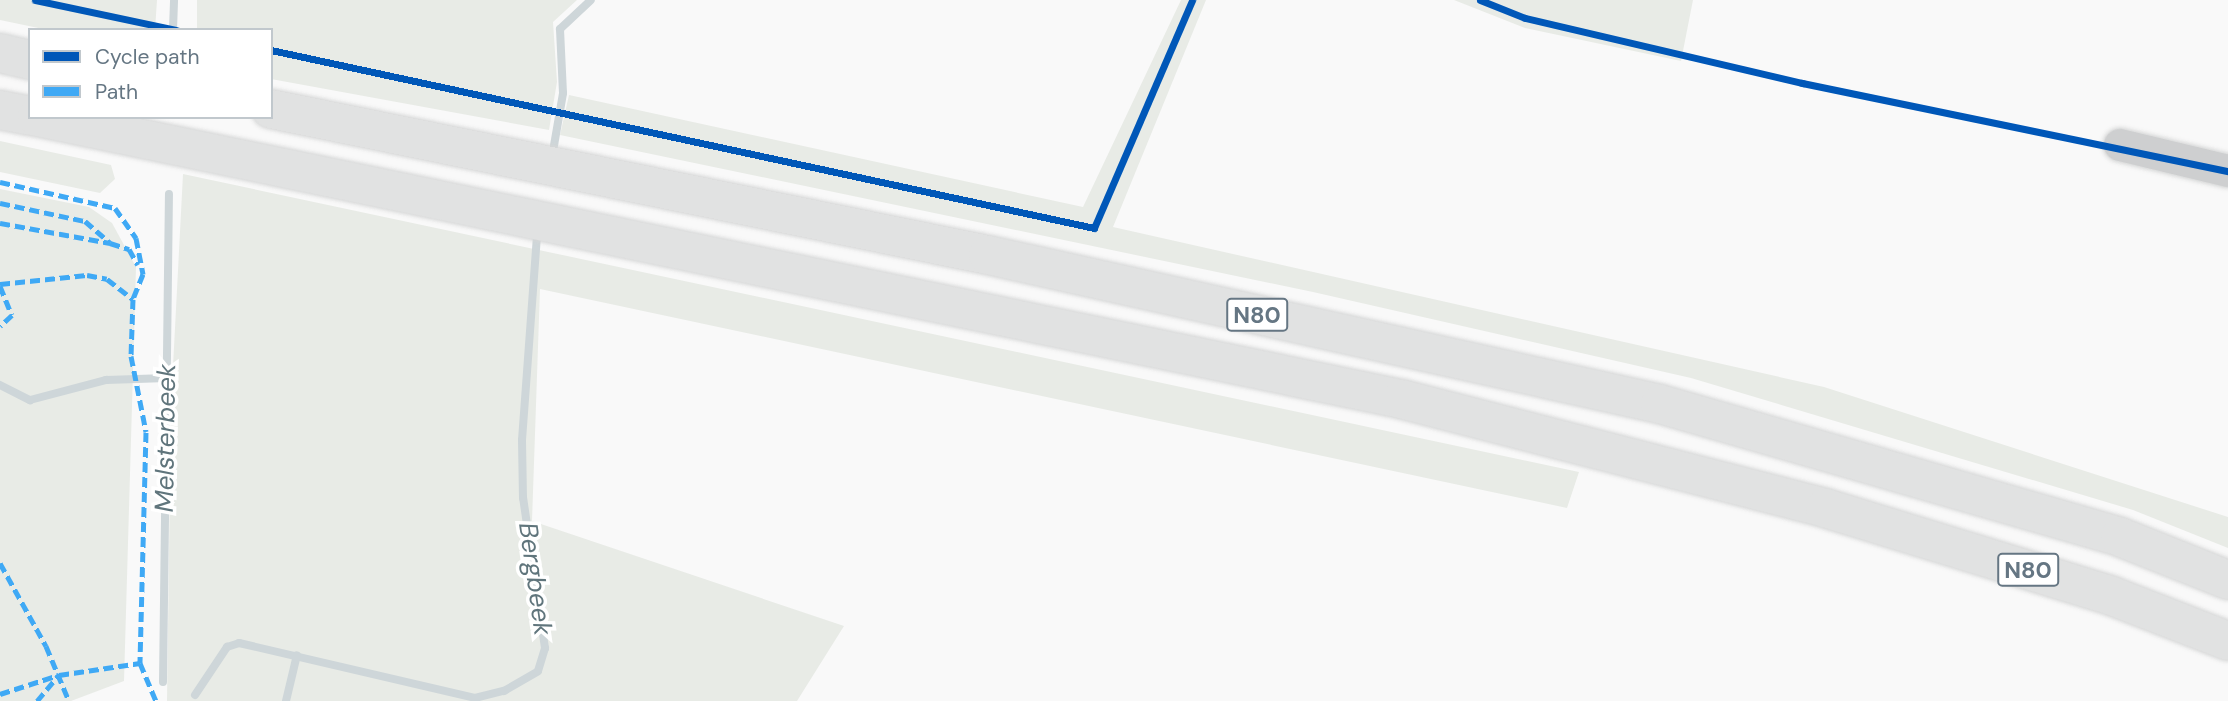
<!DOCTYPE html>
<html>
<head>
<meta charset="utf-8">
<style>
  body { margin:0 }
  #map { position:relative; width:2228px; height:701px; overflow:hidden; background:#f9f9f9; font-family:"DM Sans",sans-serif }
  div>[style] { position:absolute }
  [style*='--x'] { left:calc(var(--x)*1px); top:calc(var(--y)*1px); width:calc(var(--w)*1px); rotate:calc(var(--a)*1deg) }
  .green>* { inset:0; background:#e8ebe6 }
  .stream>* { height:8px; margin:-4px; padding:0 4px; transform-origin:4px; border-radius:4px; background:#ced6d9 }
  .roads { filter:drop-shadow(0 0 2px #d5d6d6) drop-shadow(0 0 2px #d5d6d6) }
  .minor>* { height:32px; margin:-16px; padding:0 16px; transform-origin:16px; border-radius:16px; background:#cecfd0 }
  .trunk>* { height:38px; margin:-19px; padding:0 19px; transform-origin:19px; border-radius:19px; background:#e1e2e2 }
  .quiet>* { height:5px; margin-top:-2.5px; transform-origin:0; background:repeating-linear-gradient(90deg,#3fa9f5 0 10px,transparent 0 15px) }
  .cycleway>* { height:7px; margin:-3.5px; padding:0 3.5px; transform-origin:3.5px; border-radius:3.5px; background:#0057b8 }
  span { translate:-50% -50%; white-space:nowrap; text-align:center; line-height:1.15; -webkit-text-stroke:7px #fff; paint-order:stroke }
  .shield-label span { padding:2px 5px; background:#fff; border:2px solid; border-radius:5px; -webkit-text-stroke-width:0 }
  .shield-label { font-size:23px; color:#657683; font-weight:700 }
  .water-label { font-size:26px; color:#60757c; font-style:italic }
  .legend { position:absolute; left:28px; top:28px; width:245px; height:91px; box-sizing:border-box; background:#fff; border:2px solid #c1c8cd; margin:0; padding:9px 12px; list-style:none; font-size:21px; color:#657683 }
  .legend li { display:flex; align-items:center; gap:14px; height:35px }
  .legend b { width:35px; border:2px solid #c1c8cd }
</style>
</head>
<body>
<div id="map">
  <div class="green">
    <i style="clip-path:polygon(0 0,157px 0,155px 30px,48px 30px,0 20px)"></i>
    <i style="clip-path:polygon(197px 0,577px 0,553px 22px,557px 82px,549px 130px,271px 79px,271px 30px,197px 30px)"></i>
    <i style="clip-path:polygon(1181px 0,1206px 0,1113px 227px,1824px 387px,2228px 517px,2228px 548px,2133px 510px,1691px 378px,1313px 292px,560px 135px,569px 95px,1083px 207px)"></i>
    <i style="clip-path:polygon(1454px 0,1693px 0,1681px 61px,1525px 28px)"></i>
    <i style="clip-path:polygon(0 141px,111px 165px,115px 179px,100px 193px,0 172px)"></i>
    <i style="clip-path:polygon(183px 174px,1579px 472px,1567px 508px,540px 289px,532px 521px,844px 626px,797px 701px,167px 701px,171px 405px)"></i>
    <i style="clip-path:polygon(0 189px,89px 207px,112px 223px,136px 267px,124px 681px,71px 701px,0 701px)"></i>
  </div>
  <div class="stream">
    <i style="--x:173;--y:30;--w:30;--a:-88"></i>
    <i style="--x:552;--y:157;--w:65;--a:-80.2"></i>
    <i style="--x:563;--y:93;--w:64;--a:-92.7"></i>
    <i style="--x:560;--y:29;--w:42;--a:-43.1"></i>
    <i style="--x:0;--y:385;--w:34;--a:27"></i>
    <i style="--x:30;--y:400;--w:79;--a:-14.7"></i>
    <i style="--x:106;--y:380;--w:61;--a:-1.9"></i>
    <i style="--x:163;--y:682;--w:488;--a:-89.3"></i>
    <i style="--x:195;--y:695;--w:58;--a:-56.3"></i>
    <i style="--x:227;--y:647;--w:13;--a:-18"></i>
    <i style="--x:239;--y:643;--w:242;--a:13.1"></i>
    <i style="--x:475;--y:698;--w:30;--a:-14"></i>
    <i style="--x:504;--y:691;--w:39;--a:-30"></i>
    <i style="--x:538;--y:671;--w:24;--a:-73"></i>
    <i style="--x:545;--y:648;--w:152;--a:-98.3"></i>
    <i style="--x:523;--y:498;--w:58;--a:-91"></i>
    <i style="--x:522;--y:440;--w:206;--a:-85.8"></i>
    <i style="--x:286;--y:701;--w:47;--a:-76.6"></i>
  </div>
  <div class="roads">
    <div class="minor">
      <i style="--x:2120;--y:145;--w:111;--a:13.5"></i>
    </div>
    <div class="trunk">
      <i style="--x:0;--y:53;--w:31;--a:13"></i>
      <i style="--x:271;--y:109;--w:732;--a:11.51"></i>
      <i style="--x:988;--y:255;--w:688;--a:12.5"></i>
      <i style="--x:1660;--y:404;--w:479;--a:16.1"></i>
      <i style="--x:2120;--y:537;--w:116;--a:21.7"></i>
      <i style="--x:0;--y:110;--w:31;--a:11"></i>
      <i style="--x:37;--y:117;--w:1393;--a:11.68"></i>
      <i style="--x:1401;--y:399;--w:438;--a:14.4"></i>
      <i style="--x:1825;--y:508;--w:300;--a:17"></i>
      <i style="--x:2112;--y:596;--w:124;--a:21.2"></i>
    </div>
  </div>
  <div class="quiet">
    <i style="--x:0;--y:182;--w:118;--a:12.7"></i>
    <i style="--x:115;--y:208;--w:37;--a:55"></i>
    <i style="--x:136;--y:238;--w:37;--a:79"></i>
    <i style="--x:143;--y:274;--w:27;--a:112"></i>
    <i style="--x:133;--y:299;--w:57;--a:92"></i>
    <i style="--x:131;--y:356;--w:77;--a:78.8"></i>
    <i style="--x:146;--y:432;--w:231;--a:91.5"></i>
    <i style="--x:140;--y:663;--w:41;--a:67.2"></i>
    <i style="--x:0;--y:203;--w:87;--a:12"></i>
    <i style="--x:85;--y:221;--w:33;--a:41"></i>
    <i style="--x:0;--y:223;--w:112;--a:10.3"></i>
    <i style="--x:110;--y:243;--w:20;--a:18"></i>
    <i style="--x:129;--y:249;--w:18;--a:61"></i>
    <i style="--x:0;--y:284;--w:87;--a:-5.9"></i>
    <i style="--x:87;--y:275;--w:20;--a:11"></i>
    <i style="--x:107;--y:279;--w:33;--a:38"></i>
    <i style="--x:0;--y:286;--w:31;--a:68"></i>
    <i style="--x:12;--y:315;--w:16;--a:137"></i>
    <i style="--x:0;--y:563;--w:95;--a:61"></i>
    <i style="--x:46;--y:646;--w:60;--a:67.3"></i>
    <i style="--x:0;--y:694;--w:62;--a:-17.9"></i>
    <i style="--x:59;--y:675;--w:82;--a:-8.4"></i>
    <i style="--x:37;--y:701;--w:34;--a:-50"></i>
  </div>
  <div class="cycleway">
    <i style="--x:35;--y:0;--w:144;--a:12"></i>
    <i style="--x:1480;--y:0;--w:48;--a:21.8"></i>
    <i style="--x:1525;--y:18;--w:285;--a:13.2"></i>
    <i style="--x:1802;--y:83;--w:435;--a:11.7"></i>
    <i style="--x:271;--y:50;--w:842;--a:12.2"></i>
    <i style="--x:1094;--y:228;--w:248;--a:-66.7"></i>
  </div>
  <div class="shield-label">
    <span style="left:1257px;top:315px">N80</span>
    <span style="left:2028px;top:570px">N80</span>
  </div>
  <div class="water-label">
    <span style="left:166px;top:438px;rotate:-89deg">Melsterbeek</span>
    <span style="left:535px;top:579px;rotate:82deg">Bergbeek</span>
  </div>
  <ul class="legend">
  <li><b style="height:9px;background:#0057b8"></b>Cycle path</li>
  <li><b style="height:9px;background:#3fa9f5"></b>Path</li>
  </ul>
</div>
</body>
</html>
